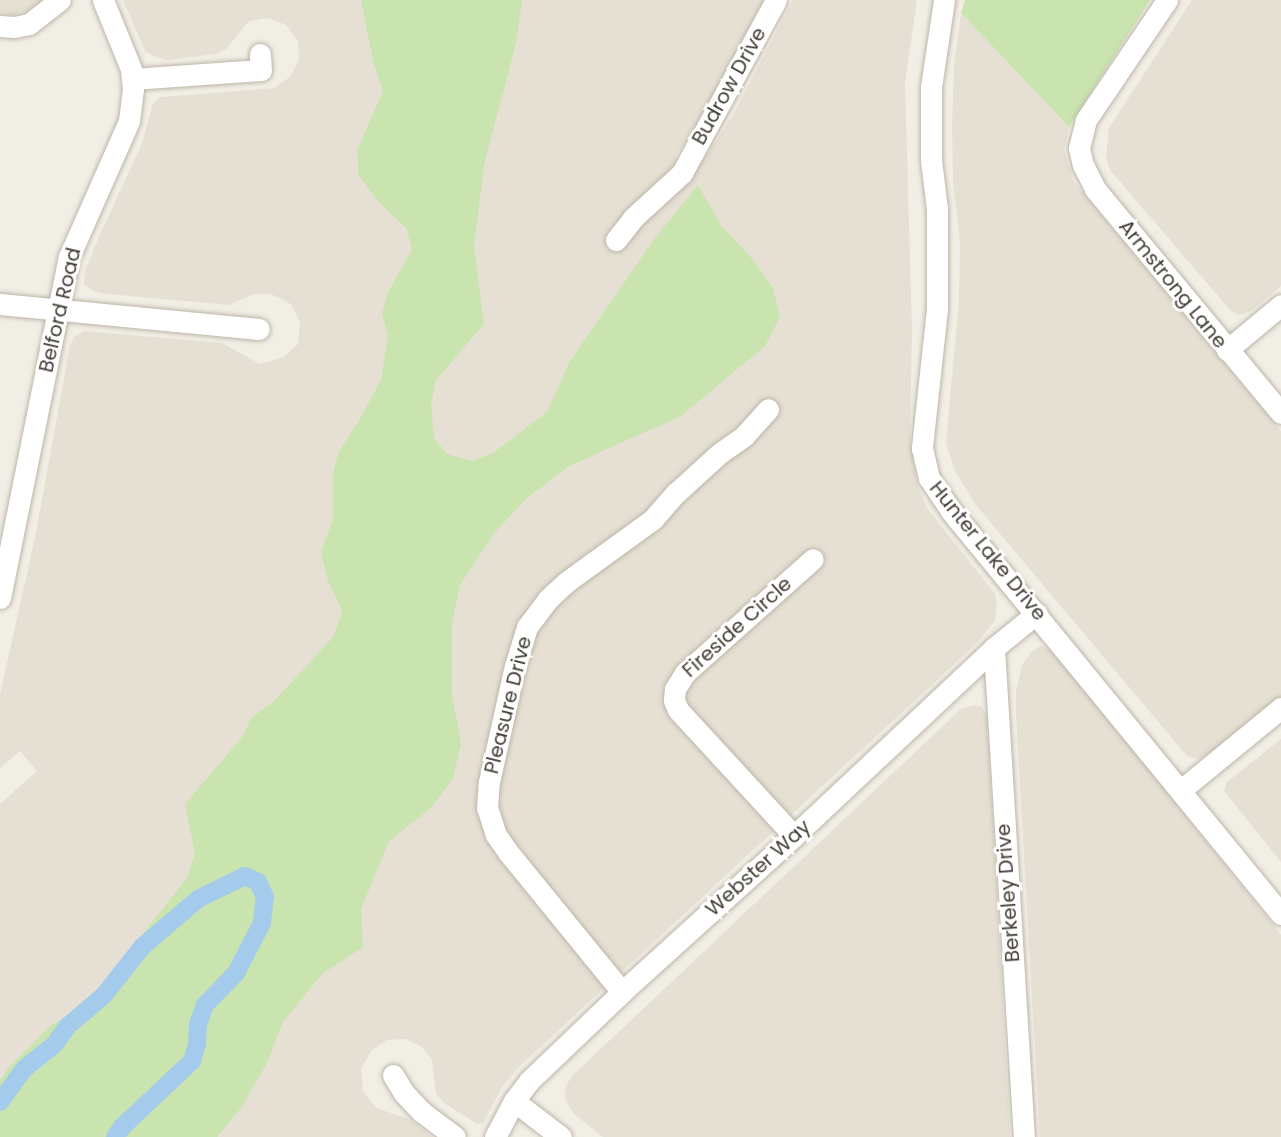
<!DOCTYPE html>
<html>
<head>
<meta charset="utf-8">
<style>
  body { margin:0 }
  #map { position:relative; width:1281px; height:1137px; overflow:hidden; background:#f1eee5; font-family:Poppins,sans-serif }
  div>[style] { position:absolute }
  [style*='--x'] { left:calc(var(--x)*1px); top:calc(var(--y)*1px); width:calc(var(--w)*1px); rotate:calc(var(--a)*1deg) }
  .residential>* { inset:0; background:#e5e0d3 }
  .green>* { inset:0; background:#c9e4af }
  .canal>* { height:18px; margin:-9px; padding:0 9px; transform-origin:9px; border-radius:9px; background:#a4caec }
  .roads { filter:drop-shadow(0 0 2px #bcb6a8) drop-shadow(0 0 2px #bcb6a8) }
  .street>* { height:21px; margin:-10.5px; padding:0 10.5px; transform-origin:10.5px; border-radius:10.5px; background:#fff }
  span { translate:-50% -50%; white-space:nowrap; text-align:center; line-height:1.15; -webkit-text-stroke:6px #fff; paint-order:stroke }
  .street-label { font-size:20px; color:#433e35 }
</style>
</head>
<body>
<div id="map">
  <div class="residential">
    <i style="clip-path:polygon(0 0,43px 0,27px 11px,12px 15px,0 13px)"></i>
    <i style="clip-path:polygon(123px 0,765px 0,696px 128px,675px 156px,690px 175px,708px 153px,732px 117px,793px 0,917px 0,905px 83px,912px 331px,910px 438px,917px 484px,927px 508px,995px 594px,997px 606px,995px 620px,977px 643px,521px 1065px,502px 1087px,483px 1123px,477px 1124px,444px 1103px,436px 1094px,432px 1059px,422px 1047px,406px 1039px,387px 1040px,371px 1051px,361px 1069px,363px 1091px,376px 1108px,409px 1119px,432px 1137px,0 1137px,0 804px,37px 771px,20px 751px,0 768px,0 694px,36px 533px,70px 345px,75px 336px,84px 331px,222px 343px,260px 364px,284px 357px,298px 344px,300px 322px,291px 304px,271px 294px,254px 294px,229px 305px,107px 294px,93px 291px,84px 284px,85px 271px,100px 234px,141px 146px,153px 103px,161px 97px,274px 88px,290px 77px,299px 60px,298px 41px,286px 25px,268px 18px,249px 21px,226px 49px,216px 54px,168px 60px,156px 57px,145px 51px)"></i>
    <i style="clip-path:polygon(1192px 0,1281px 0,1281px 286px,1250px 312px,1239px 315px,1231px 311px,1111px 171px,1106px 159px,1109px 128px)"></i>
    <i style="clip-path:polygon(961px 13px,1069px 127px,1064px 150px,1074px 182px,1281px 431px,1281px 697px,1212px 753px,1199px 759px,1187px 756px,975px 504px,955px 471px,946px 443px,959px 300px,960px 242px,953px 182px,952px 125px,954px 66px)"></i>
    <i style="clip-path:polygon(1041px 646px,1052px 651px,1116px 728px,1281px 935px,1281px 1137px,1040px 1137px,1016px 714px,1016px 692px,1022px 665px,1031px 652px)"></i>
    <i style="clip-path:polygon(974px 705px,981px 707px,987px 715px,1010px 1137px,603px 1137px,574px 1114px,565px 1099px,566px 1086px,572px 1076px,962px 708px)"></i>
    <i style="clip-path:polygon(1281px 739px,1281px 862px,1224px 791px,1227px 782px)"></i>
  </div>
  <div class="green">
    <i style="clip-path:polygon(361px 0,522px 0,516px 43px,484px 165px,474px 246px,484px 324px,436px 380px,431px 405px,434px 438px,447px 454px,472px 461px,493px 453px,547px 412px,570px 361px,655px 238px,698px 185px,722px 227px,750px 256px,773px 288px,780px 317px,765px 346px,681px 416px,569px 466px,527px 498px,495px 532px,460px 585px,452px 623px,452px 696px,461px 744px,453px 778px,431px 808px,389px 841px,361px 909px,363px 947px,322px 974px,283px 1022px,266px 1065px,241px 1108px,217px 1137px,0 1137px,0 1080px,10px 1066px,51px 1025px,74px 1014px,104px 983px,187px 878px,195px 854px,185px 804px,244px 735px,250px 719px,274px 701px,334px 636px,342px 611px,328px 581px,321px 552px,333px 519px,333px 474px,339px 451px,357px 424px,381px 380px,388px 336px,382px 313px,388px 293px,412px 249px,407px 229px,379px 202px,359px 176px,357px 151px,383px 91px,374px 65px)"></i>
    <i style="clip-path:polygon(965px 0,1150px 0,1069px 127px,961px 13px)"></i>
  </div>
  <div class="canal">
    <i style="--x:0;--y:1102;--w:41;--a:-54"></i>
    <i style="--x:24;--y:1069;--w:38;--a:-39"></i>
    <i style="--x:54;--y:1045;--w:24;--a:-54"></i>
    <i style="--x:68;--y:1026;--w:48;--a:-40.7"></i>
    <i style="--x:104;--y:995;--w:63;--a:-51.5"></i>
    <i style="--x:143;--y:946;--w:72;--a:-40.5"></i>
    <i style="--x:198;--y:899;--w:52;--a:-26.1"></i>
    <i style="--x:245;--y:876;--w:14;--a:25"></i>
    <i style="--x:258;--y:882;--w:17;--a:65"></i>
    <i style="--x:265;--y:897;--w:26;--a:97"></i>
    <i style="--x:262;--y:923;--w:56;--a:117.5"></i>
    <i style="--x:236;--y:973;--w:45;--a:134.1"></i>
    <i style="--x:205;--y:1005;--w:20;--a:110"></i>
    <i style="--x:198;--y:1024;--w:20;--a:93"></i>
    <i style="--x:197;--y:1044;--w:18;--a:106"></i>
    <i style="--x:192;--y:1061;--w:96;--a:136.7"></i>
    <i style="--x:122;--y:1127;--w:12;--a:125"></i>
  </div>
  <div class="roads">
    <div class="street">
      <i style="--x:944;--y:0;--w:88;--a:98.5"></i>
      <i style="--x:931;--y:87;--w:73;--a:90"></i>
      <i style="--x:931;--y:160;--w:49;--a:83"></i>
      <i style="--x:937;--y:209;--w:100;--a:90"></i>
      <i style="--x:937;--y:309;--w:140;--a:96.2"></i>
      <i style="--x:922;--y:448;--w:31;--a:77"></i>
      <i style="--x:929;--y:478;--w:40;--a:56"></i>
      <i style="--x:951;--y:511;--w:521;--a:50.69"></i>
      <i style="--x:1167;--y:0;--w:145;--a:124"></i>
      <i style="--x:1086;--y:120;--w:29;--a:104"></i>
      <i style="--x:1079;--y:148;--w:17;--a:77"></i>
      <i style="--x:1083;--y:165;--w:27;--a:63"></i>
      <i style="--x:1095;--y:189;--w:291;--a:50.3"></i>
      <i style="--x:0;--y:26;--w:14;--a:4"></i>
      <i style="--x:14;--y:27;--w:15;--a:-11"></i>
      <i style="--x:29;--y:24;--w:39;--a:-38"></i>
      <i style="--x:132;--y:79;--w:129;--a:-4"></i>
      <i style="--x:261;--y:70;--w:16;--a:-94"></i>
      <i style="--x:616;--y:240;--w:28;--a:-52"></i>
      <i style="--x:633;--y:218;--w:67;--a:-42.6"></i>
      <i style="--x:682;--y:173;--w:197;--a:-61.5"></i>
      <i style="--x:0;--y:304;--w:260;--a:5.5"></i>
      <i style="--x:1227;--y:350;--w:70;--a:-39.8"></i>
      <i style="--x:0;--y:598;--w:348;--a:-78.6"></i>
      <i style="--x:69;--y:257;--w:149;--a:-66.2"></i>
      <i style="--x:129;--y:121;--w:32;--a:-83"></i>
      <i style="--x:133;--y:89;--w:20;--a:-96"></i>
      <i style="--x:131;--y:69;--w:74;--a:-112.1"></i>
      <i style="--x:994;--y:648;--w:490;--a:86.5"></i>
      <i style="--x:1181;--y:790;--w:129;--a:-39.4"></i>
      <i style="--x:794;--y:836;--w:171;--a:-132.6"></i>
      <i style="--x:678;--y:710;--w:11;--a:-112"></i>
      <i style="--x:674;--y:700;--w:11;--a:-85"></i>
      <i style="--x:675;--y:689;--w:19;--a:-58"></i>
      <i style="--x:685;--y:673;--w:171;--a:-41.7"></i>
      <i style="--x:622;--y:992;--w:181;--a:-129.2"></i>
      <i style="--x:508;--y:852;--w:21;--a:-125"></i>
      <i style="--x:496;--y:835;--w:28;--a:-108"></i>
      <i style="--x:487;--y:808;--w:26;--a:-86"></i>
      <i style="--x:489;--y:782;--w:119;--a:-77.4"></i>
      <i style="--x:515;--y:666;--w:41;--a:-72.9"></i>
      <i style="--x:527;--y:627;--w:34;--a:-53"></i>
      <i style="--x:547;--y:600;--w:25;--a:-43"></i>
      <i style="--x:565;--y:583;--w:109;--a:-36"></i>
      <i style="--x:653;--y:519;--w:35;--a:-49"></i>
      <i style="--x:676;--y:493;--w:59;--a:-42.3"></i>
      <i style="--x:720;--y:453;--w:29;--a:-35"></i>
      <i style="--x:744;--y:436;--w:36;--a:-48"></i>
      <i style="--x:393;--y:1075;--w:21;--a:59"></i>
      <i style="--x:404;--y:1093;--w:26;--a:47"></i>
      <i style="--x:422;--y:1112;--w:41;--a:37.1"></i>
      <i style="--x:514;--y:1101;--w:59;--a:37.5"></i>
      <i style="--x:495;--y:1137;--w:41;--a:-62.2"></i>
      <i style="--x:514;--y:1101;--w:25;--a:-53"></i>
      <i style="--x:529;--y:1081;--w:129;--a:-43.7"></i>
      <i style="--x:622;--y:992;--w:232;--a:-42.2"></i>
      <i style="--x:794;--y:836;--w:274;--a:-43.2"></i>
      <i style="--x:994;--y:648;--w:55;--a:-39.1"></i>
    </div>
  </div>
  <div class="street-label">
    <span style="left:729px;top:86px;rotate:-61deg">Budrow Drive</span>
    <span style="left:1173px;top:284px;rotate:51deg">Armstrong Lane</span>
    <span style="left:60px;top:310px;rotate:-77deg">Belford Road</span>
    <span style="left:988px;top:551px;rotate:51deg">Hunter Lake Drive</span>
    <span style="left:737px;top:627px;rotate:-42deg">Fireside Circle</span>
    <span style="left:508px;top:705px;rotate:-76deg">Pleasure Drive</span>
    <span style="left:758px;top:868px;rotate:-42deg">Webster Way</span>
    <span style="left:1008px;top:893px;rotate:-94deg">Berkeley Drive</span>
  </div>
</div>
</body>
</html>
